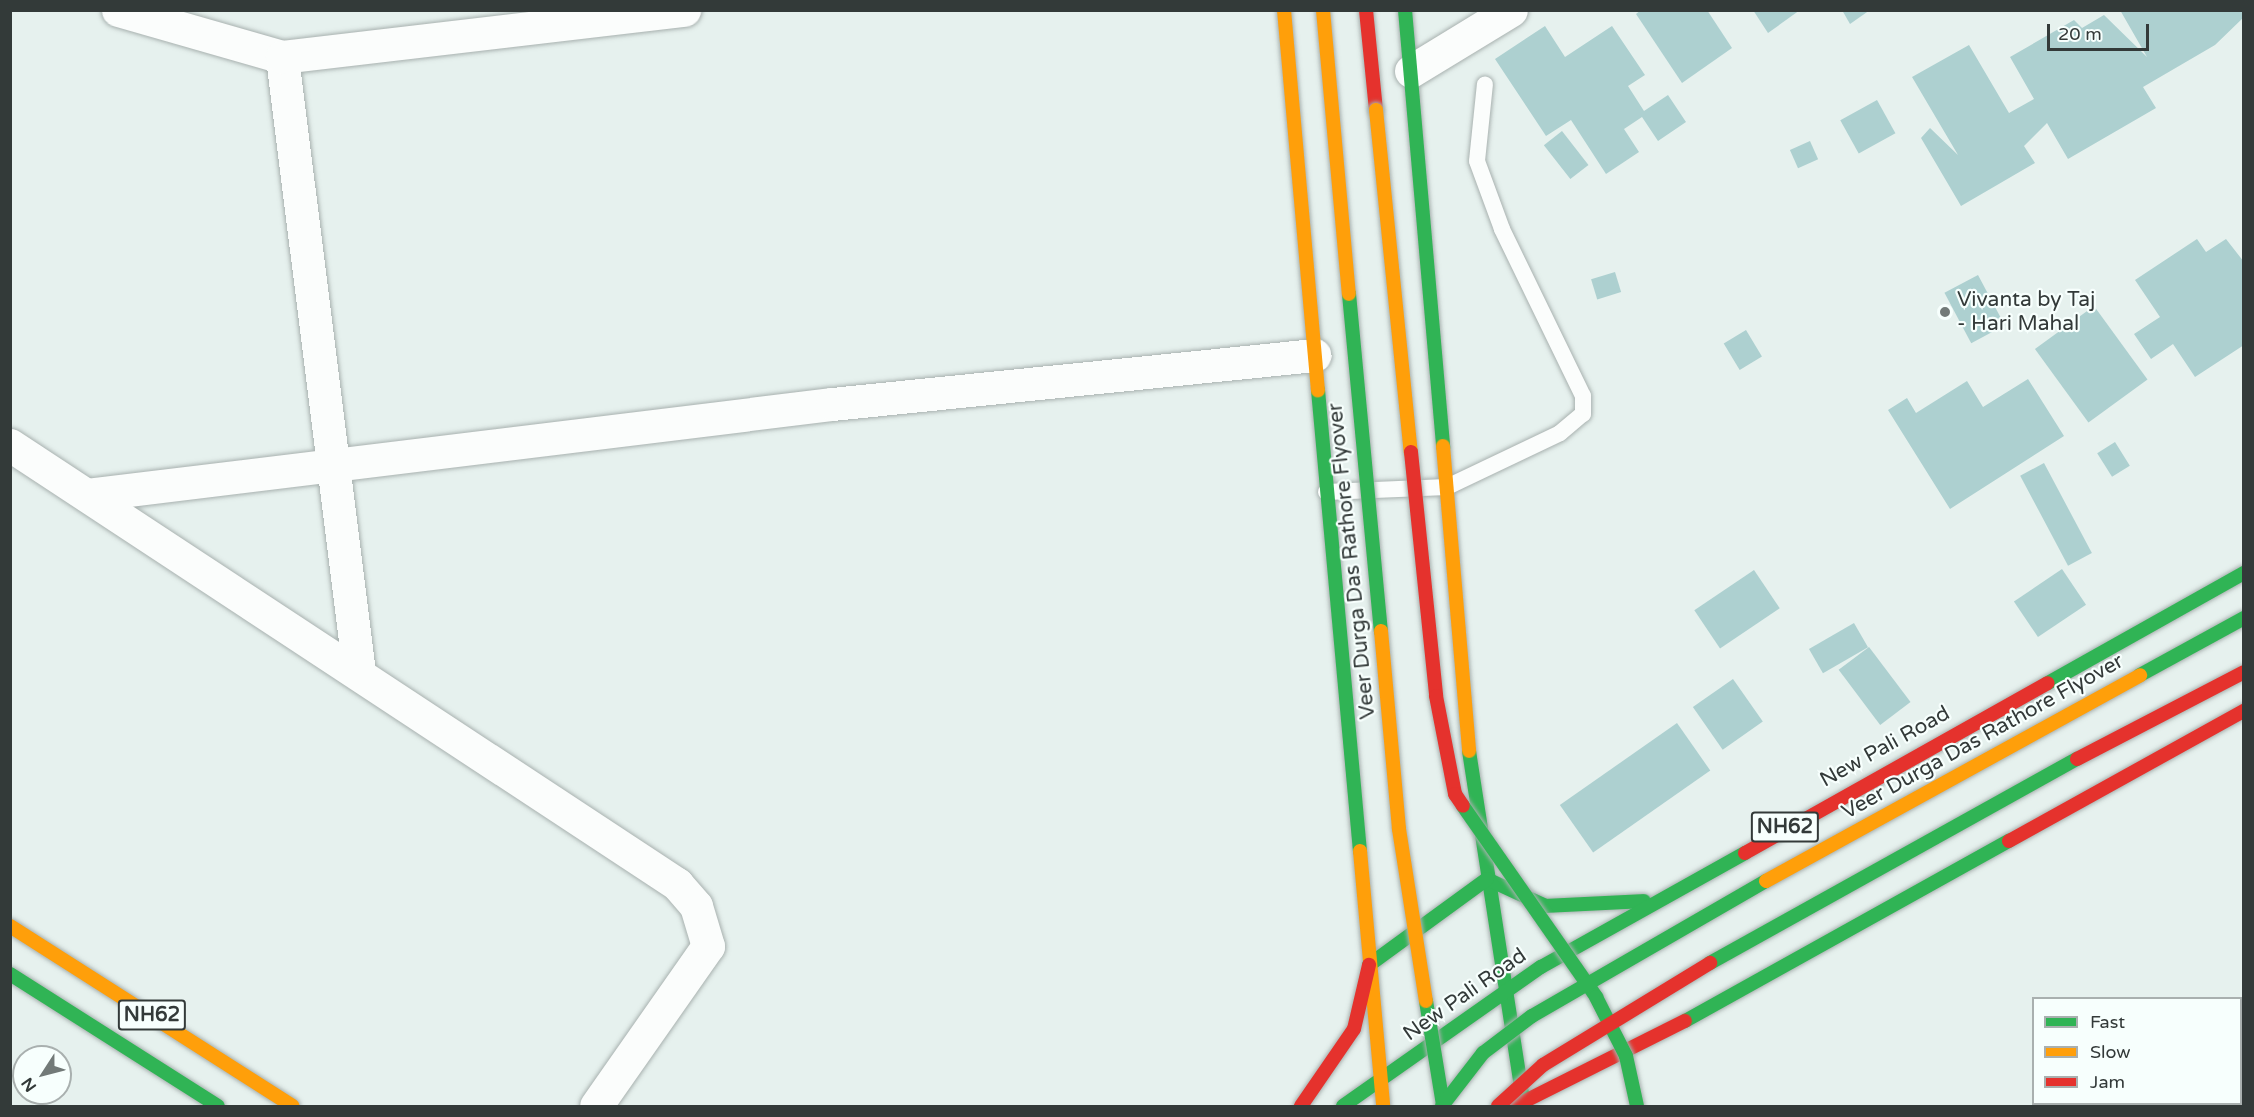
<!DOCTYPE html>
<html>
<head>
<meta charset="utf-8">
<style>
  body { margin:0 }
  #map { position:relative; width:2254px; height:1117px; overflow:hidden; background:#e6f1ee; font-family:"Varela Round",sans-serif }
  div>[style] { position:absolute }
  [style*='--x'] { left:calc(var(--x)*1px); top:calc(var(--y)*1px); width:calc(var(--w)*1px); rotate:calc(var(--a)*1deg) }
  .building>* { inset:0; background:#add0d0; transform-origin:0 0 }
  .roads { filter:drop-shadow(0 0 2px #a8b1af) drop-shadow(0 0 2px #a8b1af) }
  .lane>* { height:16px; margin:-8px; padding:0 8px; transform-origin:8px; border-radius:8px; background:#fbfdfc }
  .street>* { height:33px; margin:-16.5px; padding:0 16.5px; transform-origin:16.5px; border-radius:16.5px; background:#fbfdfc }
  .fast>* { height:14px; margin:-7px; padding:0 7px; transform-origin:7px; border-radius:7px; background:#30b455 }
  .slow>* { height:14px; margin:-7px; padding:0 7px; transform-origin:7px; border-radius:7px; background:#ff9f0a }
  .jam>* { height:14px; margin:-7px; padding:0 7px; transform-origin:7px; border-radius:7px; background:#e5322d }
  .bridges { filter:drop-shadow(0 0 2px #a8b1af) drop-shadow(0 0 2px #a8b1af) }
  .fast-bridge>* { height:14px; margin:-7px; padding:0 7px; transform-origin:7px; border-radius:7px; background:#30b455 }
  .slow-bridge>* { height:14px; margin:-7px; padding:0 7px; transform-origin:7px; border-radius:7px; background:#ff9f0a }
  .jam-bridge>* { height:14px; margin:-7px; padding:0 7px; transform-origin:7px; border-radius:7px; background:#e5322d }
  .dots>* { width:16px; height:16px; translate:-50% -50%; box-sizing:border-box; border:3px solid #f7fffd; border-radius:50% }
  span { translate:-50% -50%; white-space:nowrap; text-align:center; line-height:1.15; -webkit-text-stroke:4.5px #f7fffd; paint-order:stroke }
  .shield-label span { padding:2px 4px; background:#f7fffd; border:2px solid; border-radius:4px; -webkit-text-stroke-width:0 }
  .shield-label { font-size:20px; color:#333a39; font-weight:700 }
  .poi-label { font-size:21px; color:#333a39 }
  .left { translate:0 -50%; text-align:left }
  .street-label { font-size:21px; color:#333a39 }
  .frame { position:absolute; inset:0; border:12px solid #333a39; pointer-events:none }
  .legend { position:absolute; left:2032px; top:997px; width:210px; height:108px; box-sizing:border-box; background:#f7fffd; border:2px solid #a9b0af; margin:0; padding:8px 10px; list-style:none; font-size:18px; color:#333a39 }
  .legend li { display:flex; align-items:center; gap:12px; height:30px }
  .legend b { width:30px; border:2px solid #a9b0af }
  .north { position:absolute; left:12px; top:1045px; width:60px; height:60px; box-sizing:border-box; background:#f7fffd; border:2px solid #a9b0af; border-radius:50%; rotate:234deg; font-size:16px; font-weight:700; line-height:24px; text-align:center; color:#333a39 }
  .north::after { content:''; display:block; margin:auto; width:21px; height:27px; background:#727a78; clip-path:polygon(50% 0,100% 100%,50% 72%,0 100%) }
  .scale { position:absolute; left:2047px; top:24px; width:102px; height:27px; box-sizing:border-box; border:3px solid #333a39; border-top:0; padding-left:8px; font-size:18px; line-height:21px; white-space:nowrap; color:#333a39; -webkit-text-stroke:4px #f7fffd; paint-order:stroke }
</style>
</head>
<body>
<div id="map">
  <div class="building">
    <i style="clip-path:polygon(1641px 10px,1707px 10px,1732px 48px,1682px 83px,1636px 14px)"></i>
    <i style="clip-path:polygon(1753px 10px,1800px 10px,1768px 33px)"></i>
    <i style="clip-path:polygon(1842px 10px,1870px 10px,1850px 24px)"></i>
    <i style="clip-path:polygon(2120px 10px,2244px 10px,2244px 17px,2215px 45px,2143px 87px,2156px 108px,2068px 159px,2047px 123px,2024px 146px,2035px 163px,1961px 206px,1921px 138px,1930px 128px,1958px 155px,1912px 77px,1969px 45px,2009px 113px,2034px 99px,2010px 57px,2074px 20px,2082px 28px,2104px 15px,2147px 57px)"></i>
    <i style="clip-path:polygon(1545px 26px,1565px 57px,1612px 26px,1645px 75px,1628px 86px,1644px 111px,1668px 95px,1686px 122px,1658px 141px,1642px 117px,1624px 129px,1639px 152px,1606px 174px,1571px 120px,1546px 136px,1495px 59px)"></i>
    <i style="left:1877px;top:100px;width:38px;height:42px;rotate:61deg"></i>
    <i style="left:1562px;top:131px;width:43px;height:23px;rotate:52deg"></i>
    <i style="left:1810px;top:141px;width:20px;height:22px;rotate:66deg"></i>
    <i style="clip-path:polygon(2197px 239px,2206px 252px,2226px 239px,2244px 262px,2244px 345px,2195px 377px,2173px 344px,2151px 359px,2134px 334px,2160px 317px,2135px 280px)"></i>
    <i style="left:1615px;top:272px;width:21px;height:25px;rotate:73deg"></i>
    <i style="left:1978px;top:275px;width:57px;height:38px;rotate:62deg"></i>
    <i style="left:2094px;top:306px;width:91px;height:73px;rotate:54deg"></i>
    <i style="left:1746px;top:330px;width:31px;height:26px;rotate:59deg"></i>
    <i style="clip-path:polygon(2028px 379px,2064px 436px,1950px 509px,1888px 410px,1907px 398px,1916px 413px,1967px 381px,1983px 407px)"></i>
    <i style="left:2115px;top:442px;width:28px;height:21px;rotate:58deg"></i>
    <i style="left:2044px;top:463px;width:102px;height:27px;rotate:62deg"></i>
    <i style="left:2062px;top:569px;width:43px;height:58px;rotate:56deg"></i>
    <i style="left:1754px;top:570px;width:46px;height:72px;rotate:56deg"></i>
    <i style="left:1854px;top:623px;width:28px;height:52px;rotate:60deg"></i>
    <i style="left:1869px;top:647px;width:69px;height:38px;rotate:53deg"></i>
    <i style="left:1733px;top:679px;width:52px;height:49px;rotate:55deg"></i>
    <i style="left:1677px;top:723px;width:58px;height:143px;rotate:55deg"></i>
  </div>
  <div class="roads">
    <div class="lane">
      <i style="--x:1326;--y:492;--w:121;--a:-2.4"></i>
      <i style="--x:1447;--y:487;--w:125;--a:-25.5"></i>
      <i style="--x:1560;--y:433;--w:30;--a:-40"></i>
      <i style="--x:1583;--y:414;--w:18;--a:-90"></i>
      <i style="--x:1583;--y:396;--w:186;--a:-115.9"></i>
      <i style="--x:1502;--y:229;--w:72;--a:-110.2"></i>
      <i style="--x:1477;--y:161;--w:77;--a:-84.1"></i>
    </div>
    <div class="street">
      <i style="--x:118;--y:10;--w:171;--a:16"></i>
      <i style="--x:282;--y:57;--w:621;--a:82.87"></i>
      <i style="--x:282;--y:57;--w:405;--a:-6.7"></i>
      <i style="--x:1411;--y:71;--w:117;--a:-31.4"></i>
      <i style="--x:10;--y:445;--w:799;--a:33.35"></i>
      <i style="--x:677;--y:884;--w:29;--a:49"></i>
      <i style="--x:696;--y:906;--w:42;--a:73.3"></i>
      <i style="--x:708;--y:946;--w:195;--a:125"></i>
      <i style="--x:87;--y:495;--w:751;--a:-6.96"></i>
      <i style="--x:832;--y:404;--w:485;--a:-5.8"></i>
    </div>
    <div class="fast">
      <i style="--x:1405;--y:10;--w:438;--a:85"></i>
      <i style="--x:1318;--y:390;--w:463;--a:84.8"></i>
      <i style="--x:2048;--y:683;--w:225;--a:-29.3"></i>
      <i style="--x:1469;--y:751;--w:359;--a:81.2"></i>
      <i style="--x:1487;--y:879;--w:65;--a:24.6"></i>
      <i style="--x:1546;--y:906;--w:98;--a:-2.9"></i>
      <i style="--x:1369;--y:965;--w:146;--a:-36.1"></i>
      <i style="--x:10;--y:974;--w:246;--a:32.4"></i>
      <i style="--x:1685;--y:1021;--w:371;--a:-29.1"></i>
      <i style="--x:1343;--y:1106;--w:242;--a:-35.1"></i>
      <i style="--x:1541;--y:967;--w:234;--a:-29.2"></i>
    </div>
    <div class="slow">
      <i style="--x:1284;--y:10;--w:382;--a:84.9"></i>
      <i style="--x:1443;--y:446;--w:306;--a:85.1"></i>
      <i style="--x:1360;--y:851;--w:256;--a:84.8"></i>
      <i style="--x:10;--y:926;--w:335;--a:32.5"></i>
    </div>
    <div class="jam">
      <i style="--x:1366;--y:10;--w:100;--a:84.3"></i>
      <i style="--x:2009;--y:841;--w:269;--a:-29"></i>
      <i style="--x:1745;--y:853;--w:347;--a:-29.3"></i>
      <i style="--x:1301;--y:1106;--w:93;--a:-55.5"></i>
      <i style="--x:1354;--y:1029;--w:66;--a:-76.8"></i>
      <i style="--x:1515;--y:1106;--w:190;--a:-26.6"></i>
    </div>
  </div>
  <div class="bridges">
    <div class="fast-bridge">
      <i style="--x:1349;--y:294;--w:339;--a:84.6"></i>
      <i style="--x:2140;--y:675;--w:119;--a:-28.7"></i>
      <i style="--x:1463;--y:806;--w:233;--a:55.1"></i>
      <i style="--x:1596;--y:997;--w:66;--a:63"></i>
      <i style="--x:1626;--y:1056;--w:51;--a:77.6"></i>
      <i style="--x:1710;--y:963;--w:420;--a:-29.1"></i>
      <i style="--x:1426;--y:1001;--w:105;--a:80.7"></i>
      <i style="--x:1442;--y:1106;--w:67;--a:-52.3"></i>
      <i style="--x:1483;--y:1053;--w:61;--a:-37.1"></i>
      <i style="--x:1532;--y:1016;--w:270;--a:-30"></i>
    </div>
    <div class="slow-bridge">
      <i style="--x:1323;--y:10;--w:285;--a:84.8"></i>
      <i style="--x:1376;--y:110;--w:344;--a:84.2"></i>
      <i style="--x:1381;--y:631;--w:199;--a:84.8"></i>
      <i style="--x:1399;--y:829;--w:174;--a:81.1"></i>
      <i style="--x:1766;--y:881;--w:427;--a:-28.8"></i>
    </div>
    <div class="jam-bridge">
      <i style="--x:1411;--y:452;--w:245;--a:84.1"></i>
      <i style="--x:1436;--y:696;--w:100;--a:79"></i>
      <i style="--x:1455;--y:794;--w:14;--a:56"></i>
      <i style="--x:2077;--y:759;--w:188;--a:-27.5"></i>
      <i style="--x:1498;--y:1106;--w:61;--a:-42.3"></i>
      <i style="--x:1543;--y:1065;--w:196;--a:-31.4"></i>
    </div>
  </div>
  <div class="dots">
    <i style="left:1945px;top:312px;background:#727a78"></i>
  </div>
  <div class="shield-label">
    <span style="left:1785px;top:827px">NH62</span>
    <span style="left:152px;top:1015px">NH62</span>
  </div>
  <div class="poi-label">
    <span class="left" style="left:1957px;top:312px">Vivanta by Taj<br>- Hari Mahal</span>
  </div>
  <div class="street-label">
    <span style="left:1352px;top:561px;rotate:-96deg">Veer Durga Das Rathore Flyover</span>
    <span style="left:1983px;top:737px;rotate:-29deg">Veer Durga Das Rathore Flyover</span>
    <span style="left:1885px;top:747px;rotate:-29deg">New Pali Road</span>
    <span style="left:1465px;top:995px;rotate:-35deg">New Pali Road</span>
  </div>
  <div class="frame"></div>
  <ul class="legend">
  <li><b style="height:8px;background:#30b455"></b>Fast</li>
  <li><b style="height:8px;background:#ff9f0a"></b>Slow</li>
  <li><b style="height:8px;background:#e5322d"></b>Jam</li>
  </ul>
  <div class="north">N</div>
  <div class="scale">20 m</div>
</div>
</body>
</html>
